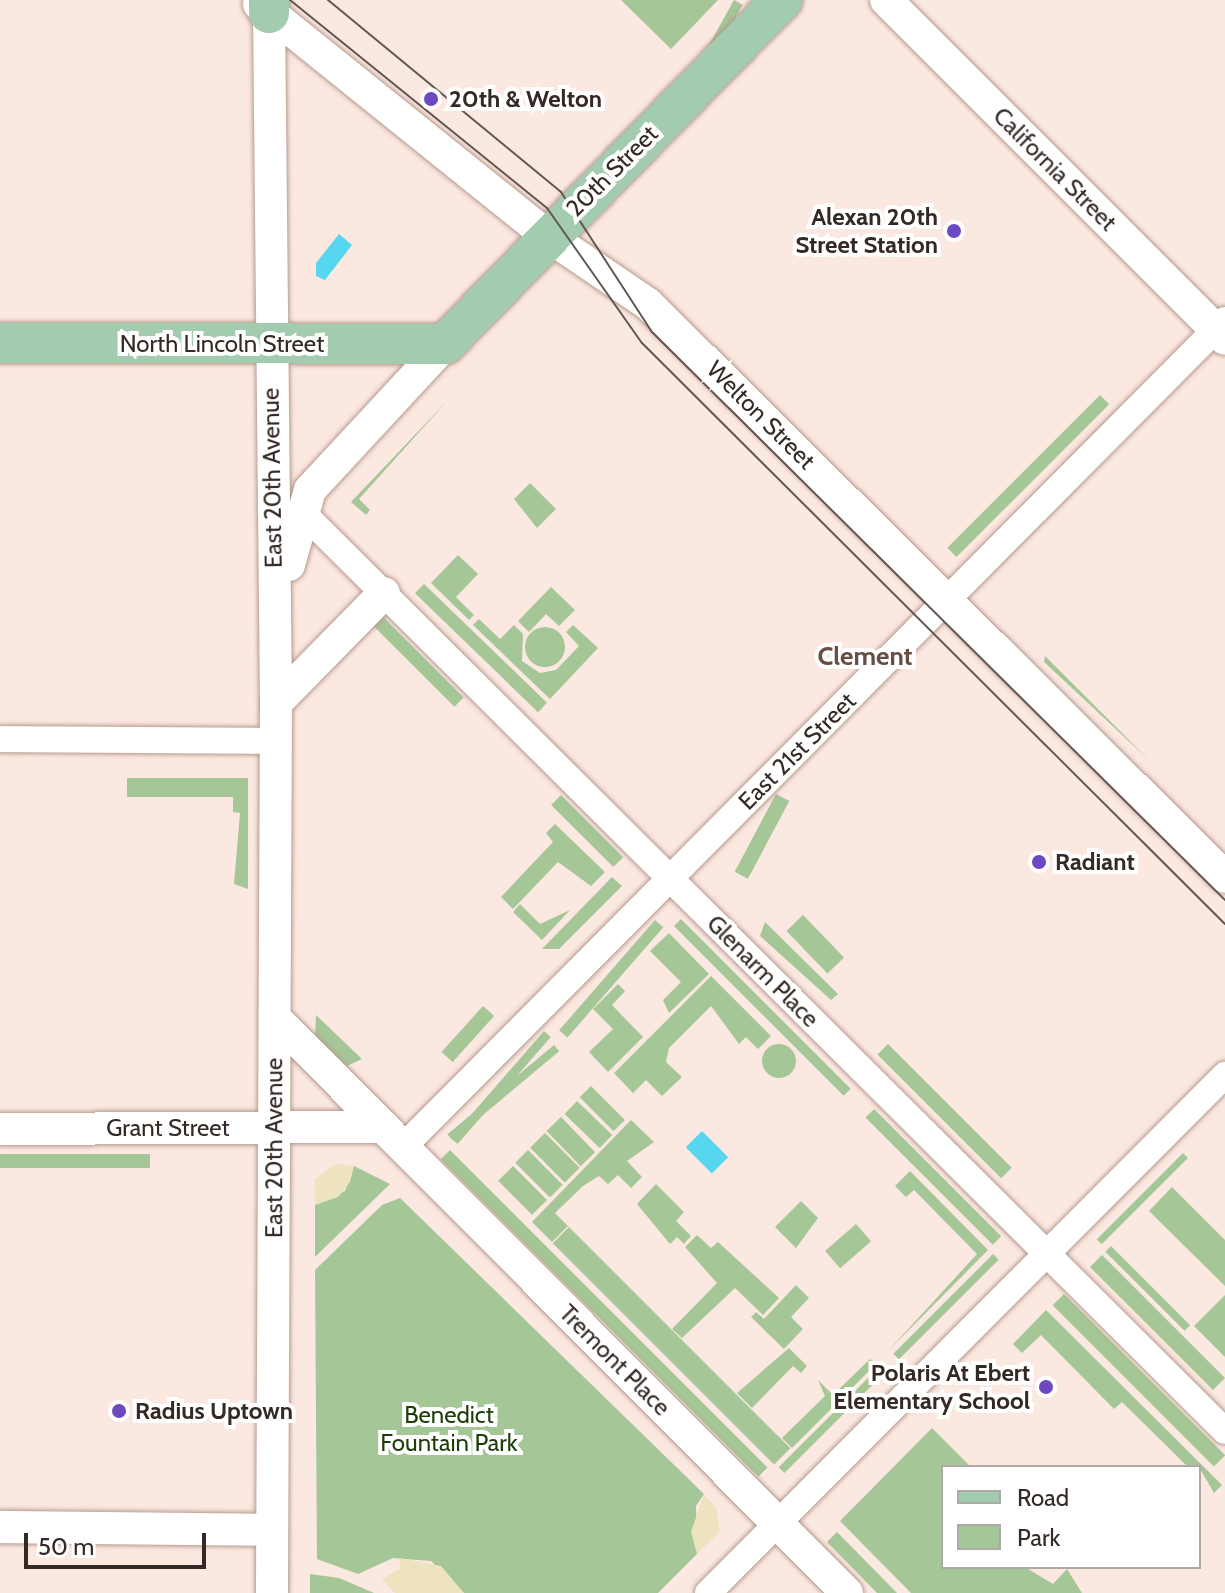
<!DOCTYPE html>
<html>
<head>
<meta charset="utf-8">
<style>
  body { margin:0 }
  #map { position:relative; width:1225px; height:1593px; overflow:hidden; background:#fbe8e0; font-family:Cabin,sans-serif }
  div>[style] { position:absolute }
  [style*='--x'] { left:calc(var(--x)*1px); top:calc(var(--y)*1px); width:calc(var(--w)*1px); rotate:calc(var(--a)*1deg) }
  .green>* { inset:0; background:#a5c696; transform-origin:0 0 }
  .round { border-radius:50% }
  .sand>* { inset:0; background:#ede3be }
  .water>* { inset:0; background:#57d7ef; transform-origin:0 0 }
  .roads { filter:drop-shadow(0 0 2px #b69a8e) drop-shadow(0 0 2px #b69a8e) }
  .minor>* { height:26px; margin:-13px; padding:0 13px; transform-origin:13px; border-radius:13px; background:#fff }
  .tertiary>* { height:32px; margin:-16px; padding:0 16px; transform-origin:16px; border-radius:16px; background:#fff }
  .primary>* { height:40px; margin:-20px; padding:0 20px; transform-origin:20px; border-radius:20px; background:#a2cbaf }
  .tram>* { height:2px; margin:-1px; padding:0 1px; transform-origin:1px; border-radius:1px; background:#635650 }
  .dots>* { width:22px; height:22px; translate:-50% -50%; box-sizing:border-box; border:4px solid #fff; border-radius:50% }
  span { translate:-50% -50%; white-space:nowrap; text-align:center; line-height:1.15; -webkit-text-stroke:8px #fff; paint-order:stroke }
  .poi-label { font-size:24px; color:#342924; font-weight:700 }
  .left { translate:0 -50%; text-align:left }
  .right { translate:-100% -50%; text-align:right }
  .street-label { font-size:24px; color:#342924 }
  .park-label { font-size:24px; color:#1d3d07 }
  .neighbourhood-label { font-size:26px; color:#684f44; font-weight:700 }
  .legend { position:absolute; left:941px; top:1465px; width:260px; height:104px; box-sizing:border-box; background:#fff; border:2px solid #aea9a7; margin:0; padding:10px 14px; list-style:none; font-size:24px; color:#342924 }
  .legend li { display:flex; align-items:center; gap:16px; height:40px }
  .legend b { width:40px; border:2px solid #aea9a7 }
  .scale { position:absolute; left:24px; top:1533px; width:182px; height:36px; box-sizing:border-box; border:4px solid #342924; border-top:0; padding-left:10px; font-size:24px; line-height:28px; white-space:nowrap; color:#342924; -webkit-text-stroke:6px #fff; paint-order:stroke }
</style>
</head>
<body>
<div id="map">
  <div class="green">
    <i style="clip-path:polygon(621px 0,718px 0,671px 49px)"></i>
    <i style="left:734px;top:0;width:10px;height:81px;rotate:29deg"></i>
    <i style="left:1100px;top:395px;width:13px;height:216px;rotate:45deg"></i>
    <i style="clip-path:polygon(448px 400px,359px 499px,370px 510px,366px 515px,351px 502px)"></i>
    <i style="clip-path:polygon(530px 483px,556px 509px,537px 528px,514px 499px)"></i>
    <i style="clip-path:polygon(458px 555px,478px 574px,456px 597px,474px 615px,469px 620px,431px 583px)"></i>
    <i style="left:424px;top:584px;width:171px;height:13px;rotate:44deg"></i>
    <i style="clip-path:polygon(551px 587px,575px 610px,559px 626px,546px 614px,529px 632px,518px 621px)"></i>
    <i style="left:383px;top:617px;width:114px;height:13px;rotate:45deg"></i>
    <i style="clip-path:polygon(479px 619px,500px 639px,514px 625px,523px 634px,522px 661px,540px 673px,556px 670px,579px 646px,566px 632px,573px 625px,598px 648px,550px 699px,473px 625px)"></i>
    <i class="round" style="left:525px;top:627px;width:40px;height:40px"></i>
    <i style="clip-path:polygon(1045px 656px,1149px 760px,1044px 662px)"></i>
    <i style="clip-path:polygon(127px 778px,248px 778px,248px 889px,234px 884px,240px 813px,233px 812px,233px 797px,127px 797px)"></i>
    <i style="left:776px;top:794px;width:15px;height:88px;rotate:28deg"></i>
    <i style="left:561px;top:795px;width:88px;height:14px;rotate:45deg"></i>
    <i style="clip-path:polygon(555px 824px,605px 872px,591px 886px,558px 862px,513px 909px,501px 897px,553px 842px,546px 833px)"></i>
    <i style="clip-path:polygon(612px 877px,622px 886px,559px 949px,542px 949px)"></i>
    <i style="clip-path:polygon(520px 904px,540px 924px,570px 910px,542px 940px,513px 912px)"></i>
    <i style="left:803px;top:915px;width:59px;height:23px;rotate:46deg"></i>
    <i style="left:681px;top:919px;width:240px;height:10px;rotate:45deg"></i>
    <i style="left:655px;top:920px;width:11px;height:146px;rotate:41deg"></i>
    <i style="clip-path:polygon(765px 922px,838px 994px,831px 1000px,760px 936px)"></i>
    <i style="clip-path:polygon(669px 933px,709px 974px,669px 1013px,663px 1000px,681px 982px,650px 951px)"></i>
    <i style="clip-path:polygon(711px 976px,771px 1036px,758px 1049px,746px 1037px,739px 1044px,711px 1006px,669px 1048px,666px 1062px,682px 1077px,662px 1096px,646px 1080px,633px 1093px,614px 1073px)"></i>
    <i style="clip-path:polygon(618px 984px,625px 991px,612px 1005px,643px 1037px,608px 1072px,589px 1052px,613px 1029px,593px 1009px)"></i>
    <i style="left:483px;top:1006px;width:15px;height:62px;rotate:42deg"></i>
    <i style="clip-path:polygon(316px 1015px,362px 1059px,347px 1066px,315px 1035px)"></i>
    <i style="left:544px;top:1031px;width:9px;height:142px;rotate:41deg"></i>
    <i style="left:888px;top:1044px;width:175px;height:15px;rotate:45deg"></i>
    <i class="round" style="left:762px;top:1044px;width:34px;height:34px"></i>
    <i style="left:554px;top:1045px;width:8px;height:139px;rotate:50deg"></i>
    <i style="left:591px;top:1086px;width:48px;height:16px;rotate:45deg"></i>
    <i style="left:577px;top:1101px;width:49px;height:18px;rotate:44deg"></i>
    <i style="left:874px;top:1109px;width:180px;height:12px;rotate:45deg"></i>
    <i style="left:561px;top:1117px;width:49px;height:20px;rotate:46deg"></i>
    <i style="clip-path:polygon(631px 1120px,654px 1142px,627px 1161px,642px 1177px,631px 1188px,618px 1175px,608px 1184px,599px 1176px,583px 1186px,555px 1213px,568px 1226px,552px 1242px,532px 1222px)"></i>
    <i style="left:545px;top:1133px;width:49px;height:21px;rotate:45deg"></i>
    <i style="left:450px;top:1150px;width:449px;height:13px;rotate:45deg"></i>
    <i style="left:528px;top:1150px;width:49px;height:18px;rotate:45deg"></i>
    <i style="left:1183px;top:1153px;width:7px;height:122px;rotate:45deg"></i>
    <i style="left:0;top:1154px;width:150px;height:14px"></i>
    <i style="clip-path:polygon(354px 1166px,390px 1184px,315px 1257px,315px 1205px,345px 1191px)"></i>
    <i style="left:513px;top:1166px;width:48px;height:21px;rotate:45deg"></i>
    <i style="clip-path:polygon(910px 1171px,988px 1250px,888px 1351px,977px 1254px,914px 1190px,906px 1197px,895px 1186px)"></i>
    <i style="clip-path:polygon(656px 1184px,684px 1212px,676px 1221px,691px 1236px,684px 1244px,677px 1237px,670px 1244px,637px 1204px)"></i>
    <i style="clip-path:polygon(1172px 1187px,1225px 1240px,1225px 1286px,1149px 1211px)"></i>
    <i style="clip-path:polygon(400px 1198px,704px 1494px,696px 1506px,697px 1554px,658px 1593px,464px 1593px,431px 1561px,393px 1558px,358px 1574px,317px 1559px,315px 1270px,382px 1205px)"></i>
    <i style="clip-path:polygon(801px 1201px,818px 1218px,796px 1248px,775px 1227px)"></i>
    <i style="left:856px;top:1224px;width:23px;height:41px;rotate:49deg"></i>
    <i style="left:569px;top:1227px;width:313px;height:23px;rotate:45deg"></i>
    <i style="clip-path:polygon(697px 1235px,711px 1248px,718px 1242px,779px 1298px,763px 1315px,735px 1288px,682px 1338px,672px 1329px,717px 1283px,685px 1247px)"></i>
    <i style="left:1111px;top:1246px;width:112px;height:8px;rotate:45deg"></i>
    <i style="left:993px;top:1254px;width:8px;height:141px;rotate:45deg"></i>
    <i style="left:1102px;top:1255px;width:174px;height:17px;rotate:45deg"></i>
    <i style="clip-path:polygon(796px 1285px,809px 1298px,791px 1317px,803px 1329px,784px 1349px,751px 1317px,756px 1312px,764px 1319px)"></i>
    <i style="left:1064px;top:1294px;width:228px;height:16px;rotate:45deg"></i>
    <i style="clip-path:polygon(1225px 1295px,1225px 1357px,1194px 1326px)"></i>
    <i style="clip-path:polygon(1046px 1310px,1222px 1485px,1214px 1493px,1199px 1467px,1188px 1467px,1122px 1402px,1114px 1409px,1041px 1335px,1022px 1353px,1013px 1344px)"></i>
    <i style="clip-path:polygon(789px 1348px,807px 1366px,801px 1373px,793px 1366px,752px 1408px,737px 1393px)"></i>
    <i style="clip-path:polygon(870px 1359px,876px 1364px,792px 1448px,782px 1438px,825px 1396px,818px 1380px,833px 1395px)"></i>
    <i style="left:877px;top:1369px;width:8px;height:139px;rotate:45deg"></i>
    <i style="clip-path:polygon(932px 1428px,971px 1467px,943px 1467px,943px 1567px,1025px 1567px,1053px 1584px,1067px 1569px,1082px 1593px,911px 1593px,840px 1521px)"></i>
    <i style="clip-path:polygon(837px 1532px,897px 1593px,877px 1593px,827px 1542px)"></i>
    <i style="clip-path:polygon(310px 1574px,339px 1578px,374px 1593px,310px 1593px)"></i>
  </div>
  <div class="sand">
    <i style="clip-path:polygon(336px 1164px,354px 1166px,350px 1182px,338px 1197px,315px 1205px,315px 1179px)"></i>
    <i style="clip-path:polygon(704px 1494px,716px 1508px,720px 1531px,697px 1554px,691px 1532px)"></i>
    <i style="clip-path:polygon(399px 1558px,441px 1566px,464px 1593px,395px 1593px,382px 1579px,401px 1568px)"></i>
  </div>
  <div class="water">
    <i style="clip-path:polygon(339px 234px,352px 245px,325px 280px,316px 276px,316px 263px)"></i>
    <i style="left:702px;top:1131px;width:37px;height:23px;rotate:45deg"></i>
  </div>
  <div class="roads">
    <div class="minor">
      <i style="--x:300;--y:510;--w:1305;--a:44.88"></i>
      <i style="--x:0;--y:739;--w:276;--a:0.4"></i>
      <i style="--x:403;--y:1147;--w:1166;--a:-45.17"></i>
      <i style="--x:708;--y:1593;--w:732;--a:-45.06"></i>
    </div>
    <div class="tertiary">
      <i style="--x:886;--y:0;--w:479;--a:45"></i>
      <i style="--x:259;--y:4;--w:371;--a:38.8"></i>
      <i style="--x:548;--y:236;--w:121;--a:34.2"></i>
      <i style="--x:648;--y:304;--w:813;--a:44.8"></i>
      <i style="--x:269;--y:13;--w:690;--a:89.42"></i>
      <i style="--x:276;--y:703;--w:890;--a:90.26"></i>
      <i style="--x:289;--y:565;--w:78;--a:-74.4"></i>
      <i style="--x:310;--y:490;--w:199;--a:-47.2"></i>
      <i style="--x:276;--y:703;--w:154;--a:-45.5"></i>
      <i style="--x:275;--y:1018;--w:811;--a:45.15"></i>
      <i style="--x:0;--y:1129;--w:384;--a:-0.3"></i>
      <i style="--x:0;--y:1527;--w:272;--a:0.6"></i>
    </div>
    <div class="primary">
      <i style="--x:269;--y:13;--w:13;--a:-90"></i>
      <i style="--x:0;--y:343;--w:445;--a:0.1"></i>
      <i style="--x:445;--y:344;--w:482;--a:-45.6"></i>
    </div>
  </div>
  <div class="tram">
    <i style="--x:290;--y:0;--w:331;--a:39"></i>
    <i style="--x:547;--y:208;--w:165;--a:54.9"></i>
    <i style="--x:642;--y:343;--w:823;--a:44.9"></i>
    <i style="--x:328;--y:0;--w:302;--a:39.5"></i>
    <i style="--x:561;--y:192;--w:167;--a:57"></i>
    <i style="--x:652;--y:332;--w:807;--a:44.75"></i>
  </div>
  <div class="dots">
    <i style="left:431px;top:99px;background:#6c48c1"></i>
    <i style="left:954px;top:231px;background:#6c48c1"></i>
    <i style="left:1039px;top:862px;background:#6c48c1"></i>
    <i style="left:1046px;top:1387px;background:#6c48c1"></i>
    <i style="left:119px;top:1411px;background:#6c48c1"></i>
  </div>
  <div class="poi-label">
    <span class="left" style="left:449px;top:99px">20th &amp; Welton</span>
    <span class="right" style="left:938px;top:231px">Alexan 20th<br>Street Station</span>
    <span class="left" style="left:1055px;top:862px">Radiant</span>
    <span class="right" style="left:1030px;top:1387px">Polaris At Ebert<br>Elementary School</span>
    <span class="left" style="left:135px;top:1411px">Radius Uptown</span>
  </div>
  <div class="street-label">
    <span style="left:1055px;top:169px;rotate:45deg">California Street</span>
    <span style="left:612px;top:171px;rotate:-45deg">20th Street</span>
    <span style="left:222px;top:344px">North Lincoln Street</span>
    <span style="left:761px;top:415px;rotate:45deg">Welton Street</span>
    <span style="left:272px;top:478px;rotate:-91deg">East 20th Avenue</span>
    <span style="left:797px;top:751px;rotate:-45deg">East 21st Street</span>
    <span style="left:763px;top:971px;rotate:45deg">Glenarm Place</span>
    <span style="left:168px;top:1128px">Grant Street</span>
    <span style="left:274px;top:1148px;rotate:-90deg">East 20th Avenue</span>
    <span style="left:615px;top:1360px;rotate:45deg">Tremont Place</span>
  </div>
  <div class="park-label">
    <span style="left:449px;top:1429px">Benedict<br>Fountain Park</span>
  </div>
  <div class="neighbourhood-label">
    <span style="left:865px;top:657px">Clement</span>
  </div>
  <ul class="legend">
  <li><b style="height:10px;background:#a2cbaf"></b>Road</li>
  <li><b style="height:22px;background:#a5c696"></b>Park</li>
  </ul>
  <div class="scale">50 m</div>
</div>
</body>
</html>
